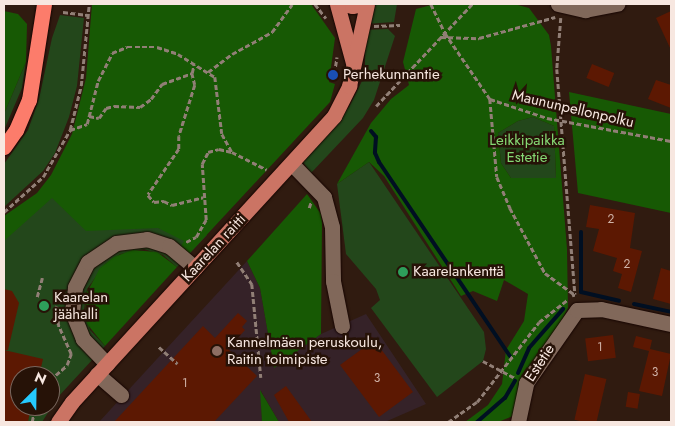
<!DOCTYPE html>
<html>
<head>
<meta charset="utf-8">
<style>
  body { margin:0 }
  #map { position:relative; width:675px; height:426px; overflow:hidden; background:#301b10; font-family:Jost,sans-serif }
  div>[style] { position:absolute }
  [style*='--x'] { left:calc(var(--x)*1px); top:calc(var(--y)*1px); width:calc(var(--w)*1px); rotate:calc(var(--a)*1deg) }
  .education>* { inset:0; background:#352228 }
  .green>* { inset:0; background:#23471b }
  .forest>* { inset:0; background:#175904 }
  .stream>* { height:4px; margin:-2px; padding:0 2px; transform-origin:2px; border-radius:2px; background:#000f22 }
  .building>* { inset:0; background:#5c1802; transform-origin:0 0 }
  .path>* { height:2.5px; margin-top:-1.25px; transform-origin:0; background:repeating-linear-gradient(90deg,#917f76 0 5px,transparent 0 7.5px) }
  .roads { filter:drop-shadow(0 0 1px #170500) drop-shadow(0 0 1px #170500) }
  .minor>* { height:15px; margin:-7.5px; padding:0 7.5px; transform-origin:7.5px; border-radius:7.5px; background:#81685a }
  .major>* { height:15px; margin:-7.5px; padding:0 7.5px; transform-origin:7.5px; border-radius:7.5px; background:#cb7464 }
  .highway>* { height:15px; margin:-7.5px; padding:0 7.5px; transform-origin:7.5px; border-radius:7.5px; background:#fc7c6b }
  .dots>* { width:14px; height:14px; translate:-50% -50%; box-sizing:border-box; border:2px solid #261207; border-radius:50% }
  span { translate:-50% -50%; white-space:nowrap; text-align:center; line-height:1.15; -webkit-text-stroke:5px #261207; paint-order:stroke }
  .number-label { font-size:12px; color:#d0b3a8 }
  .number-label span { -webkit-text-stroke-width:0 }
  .poi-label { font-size:15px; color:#f7e7e0 }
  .left { translate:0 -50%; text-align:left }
  .street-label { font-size:15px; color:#f7e7e0 }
  .park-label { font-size:15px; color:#85d974 }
  .frame { position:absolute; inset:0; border:5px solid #f7e7e0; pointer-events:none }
  .north { position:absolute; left:10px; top:366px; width:50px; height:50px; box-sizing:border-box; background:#261207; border:1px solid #7a675e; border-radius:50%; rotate:23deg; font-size:14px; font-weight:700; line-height:20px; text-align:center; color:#f7e7e0 }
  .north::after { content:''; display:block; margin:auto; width:18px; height:22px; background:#25c9fe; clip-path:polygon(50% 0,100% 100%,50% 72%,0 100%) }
</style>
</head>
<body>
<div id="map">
  <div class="education">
    <i style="clip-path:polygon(247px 261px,260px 288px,274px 367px,321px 334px,366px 314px,426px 404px,385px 422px,279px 422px,261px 391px,262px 422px,99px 422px)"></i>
  </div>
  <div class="green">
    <i style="clip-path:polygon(376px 4px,397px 4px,394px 22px,365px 24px)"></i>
    <i style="clip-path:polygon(60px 15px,84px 18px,77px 86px,69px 117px,55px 153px,43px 171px,4px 207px,4px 164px,28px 130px,39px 99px,52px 38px)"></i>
    <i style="clip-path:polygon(388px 29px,395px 36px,374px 100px,363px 118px,311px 173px,302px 161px,349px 107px,362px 81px,365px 70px,365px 30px)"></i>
    <i style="clip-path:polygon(26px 62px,22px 88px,4px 130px,4px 114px)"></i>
    <i style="clip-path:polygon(533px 117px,554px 126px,556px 178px,511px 178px,501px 163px,498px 133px,518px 121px)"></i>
    <i style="clip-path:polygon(369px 162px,484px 332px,486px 349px,483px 361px,437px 397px,371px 308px,380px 300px,376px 289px,346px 254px,337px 184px)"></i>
    <i style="clip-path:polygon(evenodd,50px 185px,158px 228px,207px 235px,177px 267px,163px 255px,144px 249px,120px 254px,105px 264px,87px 289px,84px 310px,90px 330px,105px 346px,58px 397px,42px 422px,4px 422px,4px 222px,50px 185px,20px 376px,50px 376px,50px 406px,20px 406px,20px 376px)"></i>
  </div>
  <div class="forest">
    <i style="clip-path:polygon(92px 4px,311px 4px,335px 38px,329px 82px,335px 84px,330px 102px,188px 255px,180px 248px,184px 241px,158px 228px,86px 231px,52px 198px,4px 241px,4px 216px,37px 193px,51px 175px,72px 134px,86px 78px)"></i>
    <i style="clip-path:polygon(evenodd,435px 4px,514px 4px,529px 8px,549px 35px,551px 46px,567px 249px,568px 308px,513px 416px,498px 422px,465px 422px,488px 405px,502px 384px,506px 350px,524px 321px,528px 294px,504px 280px,497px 301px,473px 291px,461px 296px,384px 176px,369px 162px,337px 184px,371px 123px,391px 99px,409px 85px,403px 62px,416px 9px,435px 4px,533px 117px,554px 126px,556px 178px,511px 178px,501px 163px,498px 133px,518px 121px,533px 117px)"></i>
    <i style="clip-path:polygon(4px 11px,18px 14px,27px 24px,26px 62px,4px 114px)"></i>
    <i style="clip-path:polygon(569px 92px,671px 114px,671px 213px,578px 193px)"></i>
    <i style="clip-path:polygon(307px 194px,321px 214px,322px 222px,321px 334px,274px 368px,260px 288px,247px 261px)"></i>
    <i style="clip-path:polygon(132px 250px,157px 252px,177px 267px,105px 346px,87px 324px,85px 296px,100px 268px,114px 257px)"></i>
    <i style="clip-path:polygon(260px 390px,279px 422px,262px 422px)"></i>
  </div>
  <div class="stream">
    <i style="--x:371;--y:131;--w:8;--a:50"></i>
    <i style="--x:376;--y:137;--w:16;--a:94"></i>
    <i style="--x:375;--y:153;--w:10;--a:66"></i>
    <i style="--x:379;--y:162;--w:234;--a:56"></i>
    <i style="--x:581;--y:232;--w:60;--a:90"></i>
    <i style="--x:581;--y:292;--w:39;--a:13"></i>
    <i style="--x:634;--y:304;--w:38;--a:12"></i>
    <i style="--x:518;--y:373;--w:27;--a:-66"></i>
    <i style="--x:529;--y:348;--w:52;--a:-48.9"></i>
    <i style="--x:477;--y:422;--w:37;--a:-41"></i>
    <i style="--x:505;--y:398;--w:20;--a:-60"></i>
  </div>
  <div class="building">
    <i style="clip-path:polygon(671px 11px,671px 50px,656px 18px)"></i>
    <i style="left:592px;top:64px;width:24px;height:15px;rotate:22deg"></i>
    <i style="clip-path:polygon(656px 80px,671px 85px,671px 108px,648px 99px)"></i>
    <i style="clip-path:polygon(590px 205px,635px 213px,630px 248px,642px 251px,631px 292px,618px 288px,622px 274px,613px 271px,617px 258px,593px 251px,599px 229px,586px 227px)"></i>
    <i style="clip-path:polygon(661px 268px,671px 271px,671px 304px,653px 299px)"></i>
    <i style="clip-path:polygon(4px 289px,12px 291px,19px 303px,8px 350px,4px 350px)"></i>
    <i style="clip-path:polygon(238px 313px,247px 321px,242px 327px,245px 330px,228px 349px,257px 376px,214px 422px,114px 422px,203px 326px,215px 338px)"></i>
    <i style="left:613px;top:335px;width:23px;height:28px;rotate:83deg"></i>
    <i style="clip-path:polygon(636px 336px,652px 340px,650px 349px,671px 354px,662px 396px,639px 391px,649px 351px,633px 347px)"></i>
    <i style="clip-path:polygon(372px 337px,413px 392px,379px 417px,340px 365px,362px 349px,360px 346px)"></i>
    <i style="clip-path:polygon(4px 350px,43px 359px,39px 376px,20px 376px,20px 406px,31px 406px,28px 422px,4px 422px)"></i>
    <i style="left:585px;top:374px;width:22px;height:47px;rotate:13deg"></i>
    <i style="clip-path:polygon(286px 386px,312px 422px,289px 422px,274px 395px)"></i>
    <i style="left:628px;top:392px;width:12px;height:15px;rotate:9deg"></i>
  </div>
  <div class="path">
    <i style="--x:315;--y:4;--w:18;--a:52"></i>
    <i style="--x:431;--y:4;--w:32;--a:64"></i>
    <i style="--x:445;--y:33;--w:80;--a:55.7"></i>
    <i style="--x:490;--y:99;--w:60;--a:18.4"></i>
    <i style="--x:547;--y:118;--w:126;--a:10.5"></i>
    <i style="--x:63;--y:12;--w:25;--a:7"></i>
    <i style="--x:561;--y:18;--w:51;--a:94.5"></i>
    <i style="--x:557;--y:69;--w:226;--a:85.4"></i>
    <i style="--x:374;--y:26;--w:26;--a:-2"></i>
    <i style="--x:441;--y:37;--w:38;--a:2"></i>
    <i style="--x:479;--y:38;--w:79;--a:-15.4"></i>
    <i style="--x:208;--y:72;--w:30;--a:-37"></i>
    <i style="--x:232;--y:54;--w:46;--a:-28.8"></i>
    <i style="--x:272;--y:32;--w:34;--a:-54"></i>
    <i style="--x:192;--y:73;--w:12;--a:76"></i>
    <i style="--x:195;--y:85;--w:53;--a:107.4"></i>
    <i style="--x:179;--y:136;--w:13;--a:90"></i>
    <i style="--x:179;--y:149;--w:55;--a:124"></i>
    <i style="--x:148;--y:195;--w:9;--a:49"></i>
    <i style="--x:154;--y:202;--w:10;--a:-6"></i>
    <i style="--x:164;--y:201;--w:9;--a:27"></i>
    <i style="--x:172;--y:205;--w:32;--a:-14"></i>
    <i style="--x:333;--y:81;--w:24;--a:-81"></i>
    <i style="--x:490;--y:99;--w:78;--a:84.9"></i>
    <i style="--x:497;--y:177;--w:34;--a:67"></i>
    <i style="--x:510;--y:208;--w:74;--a:61.7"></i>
    <i style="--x:545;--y:273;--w:37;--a:36"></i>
    <i style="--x:575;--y:295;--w:3;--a:162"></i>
    <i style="--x:376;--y:106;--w:140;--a:-46.7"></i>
    <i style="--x:89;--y:116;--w:10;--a:11"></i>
    <i style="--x:99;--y:118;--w:12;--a:-55"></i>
    <i style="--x:106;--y:108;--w:8;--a:-14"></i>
    <i style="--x:114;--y:106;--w:26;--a:2"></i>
    <i style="--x:140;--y:107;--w:14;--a:-36"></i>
    <i style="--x:151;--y:99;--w:19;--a:-54"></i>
    <i style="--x:162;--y:84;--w:32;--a:-20"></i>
    <i style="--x:192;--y:73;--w:9;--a:-77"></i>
    <i style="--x:70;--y:130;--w:18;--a:-19"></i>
    <i style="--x:87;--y:124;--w:44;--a:-75.7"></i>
    <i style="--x:98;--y:81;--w:31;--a:-63"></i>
    <i style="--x:112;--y:53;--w:16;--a:-22"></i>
    <i style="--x:127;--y:47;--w:30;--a:0"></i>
    <i style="--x:157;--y:47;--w:22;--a:18"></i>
    <i style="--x:178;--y:54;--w:44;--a:31.9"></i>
    <i style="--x:215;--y:77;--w:57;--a:83"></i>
    <i style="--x:222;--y:134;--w:21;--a:61"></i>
    <i style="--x:232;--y:152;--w:39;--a:27"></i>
    <i style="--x:309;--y:208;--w:6;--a:-72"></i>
    <i style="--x:4;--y:212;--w:52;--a:-41.9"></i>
    <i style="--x:43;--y:177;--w:54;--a:-60.1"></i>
    <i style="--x:70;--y:130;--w:45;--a:-76"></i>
    <i style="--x:81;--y:86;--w:82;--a:-84.4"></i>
    <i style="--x:186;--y:242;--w:11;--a:-27"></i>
    <i style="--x:196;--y:237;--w:20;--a:-60"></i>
    <i style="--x:206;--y:220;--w:56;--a:-94.1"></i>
    <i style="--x:202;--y:164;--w:13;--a:-63"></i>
    <i style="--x:208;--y:152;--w:11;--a:-15"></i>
    <i style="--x:219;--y:149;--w:13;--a:13"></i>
    <i style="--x:237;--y:262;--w:27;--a:56"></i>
    <i style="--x:252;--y:284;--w:94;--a:84.5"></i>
    <i style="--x:37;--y:297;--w:20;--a:-75"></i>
    <i style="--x:159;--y:347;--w:25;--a:42"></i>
    <i style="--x:483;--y:361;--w:36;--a:28"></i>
    <i style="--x:50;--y:380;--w:23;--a:-41"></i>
    <i style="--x:67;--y:365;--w:12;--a:-70"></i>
    <i style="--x:71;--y:354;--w:32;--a:-114"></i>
    <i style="--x:58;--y:325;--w:16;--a:-90"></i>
    <i style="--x:58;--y:309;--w:4;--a:-146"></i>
    <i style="--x:32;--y:422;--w:16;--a:-79"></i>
    <i style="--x:448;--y:422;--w:35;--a:-35"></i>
    <i style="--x:477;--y:402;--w:101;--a:-52.2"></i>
    <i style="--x:539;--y:322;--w:37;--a:-38"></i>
  </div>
  <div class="roads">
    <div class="minor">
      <i style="--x:558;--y:4;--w:28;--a:13"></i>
      <i style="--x:585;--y:10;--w:33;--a:-11"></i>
      <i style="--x:292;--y:164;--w:46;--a:45.9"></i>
      <i style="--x:324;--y:197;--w:31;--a:75"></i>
      <i style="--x:332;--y:227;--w:54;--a:88.9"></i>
      <i style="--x:333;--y:281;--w:46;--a:78.7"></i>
      <i style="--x:107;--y:364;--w:35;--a:-134"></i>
      <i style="--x:83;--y:339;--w:29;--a:-112"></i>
      <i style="--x:72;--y:312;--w:25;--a:-83"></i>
      <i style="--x:75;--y:287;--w:28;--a:-63"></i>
      <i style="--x:88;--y:262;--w:34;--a:-34"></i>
      <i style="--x:116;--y:243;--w:31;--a:-7"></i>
      <i style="--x:147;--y:239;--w:23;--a:18"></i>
      <i style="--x:169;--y:246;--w:34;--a:40"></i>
      <i style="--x:97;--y:374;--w:32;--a:41"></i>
      <i style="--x:518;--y:422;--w:40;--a:-78"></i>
      <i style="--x:526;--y:383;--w:89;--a:-55.1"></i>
      <i style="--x:577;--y:310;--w:24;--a:-2"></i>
      <i style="--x:601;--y:309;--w:72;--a:12.1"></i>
    </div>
    <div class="major">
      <i style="--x:337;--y:4;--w:61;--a:74.8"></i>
      <i style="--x:342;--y:4;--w:10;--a:11"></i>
      <i style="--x:352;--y:6;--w:12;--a:-9"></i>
      <i style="--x:58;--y:422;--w:24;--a:-55"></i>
      <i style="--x:72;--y:402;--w:388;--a:-47.5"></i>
      <i style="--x:334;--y:116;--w:34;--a:-63"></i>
      <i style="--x:349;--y:86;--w:84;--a:-77.6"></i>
    </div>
    <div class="highway">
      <i style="--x:4;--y:147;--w:21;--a:-55"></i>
      <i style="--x:16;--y:130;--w:33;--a:-67"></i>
      <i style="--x:29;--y:100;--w:97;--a:-81.1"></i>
    </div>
  </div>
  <div class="dots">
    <i style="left:333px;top:75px;background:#1a4fb4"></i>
    <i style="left:403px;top:272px;background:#2e9e5b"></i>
    <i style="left:44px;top:306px;background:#2e9e5b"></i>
    <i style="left:217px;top:351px;background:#8d6e63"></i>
  </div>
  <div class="number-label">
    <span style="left:611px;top:220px">2</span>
    <span style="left:627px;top:265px">2</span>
    <span style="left:600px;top:348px">1</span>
    <span style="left:655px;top:373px">3</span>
    <span style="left:377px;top:379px">3</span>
    <span style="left:185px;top:384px">1</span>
  </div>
  <div class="poi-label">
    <span class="left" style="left:343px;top:75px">Perhekunnantie</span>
    <span class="left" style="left:413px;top:272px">Kaarelankenttä</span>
    <span class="left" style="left:54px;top:306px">Kaarelan<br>jäähalli</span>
    <span class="left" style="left:227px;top:351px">Kannelmäen peruskoulu,<br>Raitin toimipiste</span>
  </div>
  <div class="street-label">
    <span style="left:573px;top:109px;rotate:13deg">Maununpellonpolku</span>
    <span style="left:214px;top:248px;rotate:-47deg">Kaarelan raitti</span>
    <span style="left:540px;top:363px;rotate:-57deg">Estetie</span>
  </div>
  <div class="park-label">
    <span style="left:527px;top:149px">Leikkipaikka<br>Estetie</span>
  </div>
  <div class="frame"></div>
  <div class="north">N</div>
</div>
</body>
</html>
